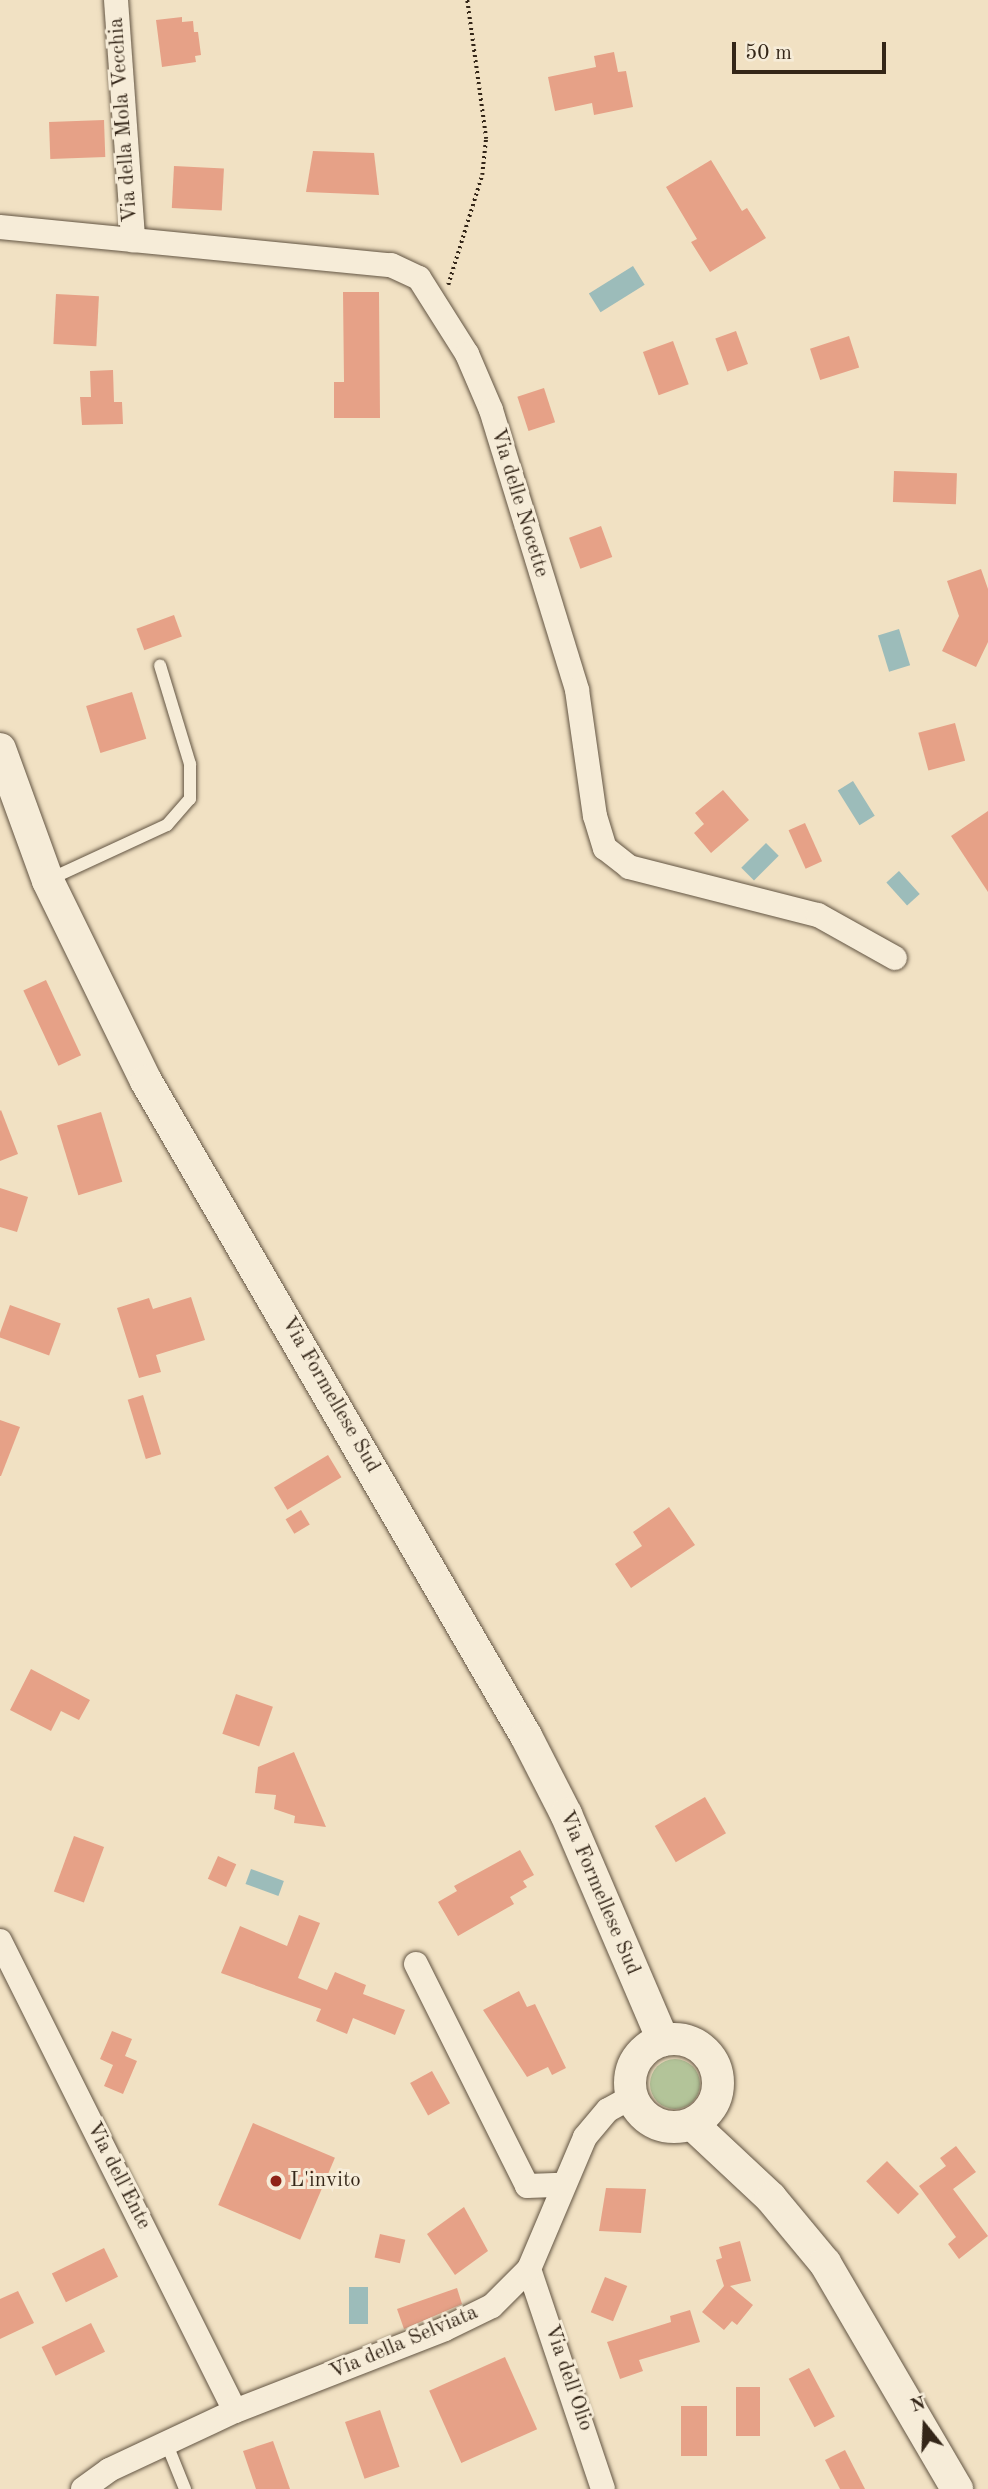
<!DOCTYPE html>
<html>
<head>
<meta charset="utf-8">
<style>
  body { margin:0 }
  #map { position:relative; width:988px; height:2489px; overflow:hidden; background:#f1e1c3; font-family:"Old Standard TT",serif }
  div>[style] { position:absolute }
  [style*='--x'] { left:calc(var(--x)*1px); top:calc(var(--y)*1px); width:calc(var(--w)*1px); rotate:calc(var(--a)*1deg) }
  .green>* { inset:0; background:#b3c499 }
  .round { border-radius:50% }
  .water>* { inset:0; background:#9cbcba; transform-origin:0 0 }
  .building>* { inset:0; background:#e6a187; transform-origin:0 0 }
  .path>* { height:3.5px; margin-top:-1.75px; transform-origin:0; background:repeating-linear-gradient(90deg,#342618 0 2px,transparent 0 5.5px) }
  .roads { filter:drop-shadow(0 0 2px #635543) drop-shadow(0 0 2px #635543) }
  .service>* { height:12px; margin:-6px; padding:0 6px; transform-origin:6px; border-radius:6px; background:#f6ecd8 }
  .minor>* { height:24px; margin:-12px; padding:0 12px; transform-origin:12px; border-radius:12px; background:#f6ecd8 }
  .tertiary>* { height:32px; margin:-16px; padding:0 16px; transform-origin:16px; border-radius:16px; background:#f6ecd8 }
  .tertiary>.ring { margin:-16px; padding:0; box-sizing:content-box; background:none; border:32px solid #f6ecd8; border-radius:50% }
  .dots>* { width:19px; height:19px; translate:-50% -50%; box-sizing:border-box; border:4px solid #f6ecd8; border-radius:50% }
  span { translate:-50% -50%; white-space:nowrap; text-align:center; line-height:1.15; -webkit-text-stroke:6px #f6ecd8; paint-order:stroke }
  .street-label { font-size:21px; color:#342618 }
  .poi-label { font-size:21px; color:#342618 }
  .left { translate:0 -50%; text-align:left }
  .north { position:absolute; left:890px; top:2391px; width:70px; height:70px; -webkit-text-stroke:5px #f6ecd8; paint-order:stroke; rotate:342deg; font-size:19px; font-weight:700; line-height:28px; text-align:center; color:#342618 }
  .north::after { content:''; display:block; margin:auto; width:24px; height:32px; background:#342618; clip-path:polygon(50% 0,100% 100%,50% 72%,0 100%) }
  .scale { position:absolute; left:732px; top:42px; width:154px; height:32px; box-sizing:border-box; border:4px solid #342618; border-top:0; padding-left:9px; font-size:21px; line-height:24px; white-space:nowrap; color:#342618; -webkit-text-stroke:5px #f6ecd8; paint-order:stroke }
</style>
</head>
<body>
<div id="map">
  <div class="green">
    <i class="round" style="left:650px;top:2059px;width:50px;height:50px"></i>
  </div>
  <div class="water">
    <i style="left:633px;top:266px;width:22px;height:52px;rotate:58deg"></i>
    <i style="left:899px;top:629px;width:38px;height:22px;rotate:73deg"></i>
    <i style="left:853px;top:781px;width:41px;height:18px;rotate:58deg"></i>
    <i style="left:766px;top:843px;width:18px;height:35px;rotate:45deg"></i>
    <i style="left:899px;top:871px;width:31px;height:17px;rotate:48deg"></i>
    <i style="left:251px;top:1869px;width:35px;height:16px;rotate:20deg"></i>
    <i style="left:349px;top:2287px;width:19px;height:37px"></i>
  </div>
  <div class="building">
    <i style="clip-path:polygon(182px 17px,182px 22px,193px 21px,194px 32px,198px 32px,201px 55px,195px 56px,196px 62px,162px 67px,156px 20px)"></i>
    <i style="clip-path:polygon(614px 52px,618px 72px,626px 71px,633px 107px,594px 115px,592px 103px,555px 111px,548px 77px,596px 67px,594px 56px)"></i>
    <i style="left:104px;top:120px;width:37px;height:55px;rotate:88deg"></i>
    <i style="clip-path:polygon(313px 151px,374px 153px,379px 195px,306px 192px)"></i>
    <i style="clip-path:polygon(711px 160px,742px 211px,747px 208px,766px 238px,710px 272px,691px 242px,697px 239px,666px 187px)"></i>
    <i style="left:174px;top:166px;width:50px;height:42px;rotate:3deg"></i>
    <i style="clip-path:polygon(343px 292px,379px 292px,380px 418px,334px 418px,334px 382px,344px 382px)"></i>
    <i style="left:56px;top:294px;width:43px;height:50px;rotate:3deg"></i>
    <i style="left:736px;top:331px;width:35px;height:22px;rotate:70deg"></i>
    <i style="left:849px;top:336px;width:33px;height:41px;rotate:72deg"></i>
    <i style="left:673px;top:341px;width:46px;height:32px;rotate:70deg"></i>
    <i style="clip-path:polygon(113px 370px,114px 402px,122px 402px,123px 424px,82px 425px,80px 397px,91px 397px,90px 371px)"></i>
    <i style="left:544px;top:388px;width:36px;height:28px;rotate:72deg"></i>
    <i style="left:894px;top:471px;width:63px;height:31px;rotate:2deg"></i>
    <i style="left:601px;top:526px;width:33px;height:34px;rotate:70deg"></i>
    <i style="clip-path:polygon(981px 569px,988px 589px,988px 642px,976px 667px,942px 651px,959px 616px,947px 581px)"></i>
    <i style="left:174px;top:615px;width:23px;height:40px;rotate:70deg"></i>
    <i style="left:132px;top:692px;width:49px;height:48px;rotate:73deg"></i>
    <i style="left:955px;top:723px;width:39px;height:38px;rotate:75deg"></i>
    <i style="clip-path:polygon(723px 790px,749px 820px,711px 853px,694px 833px,704px 824px,695px 813px)"></i>
    <i style="clip-path:polygon(988px 811px,988px 892px,951px 836px)"></i>
    <i style="left:805px;top:823px;width:42px;height:18px;rotate:66deg"></i>
    <i style="left:46px;top:980px;width:83px;height:25px;rotate:65deg"></i>
    <i style="clip-path:polygon(1px 1110px,18px 1154px,0 1161px,0 1111px)"></i>
    <i style="left:101px;top:1112px;width:73px;height:46px;rotate:73deg"></i>
    <i style="clip-path:polygon(0 1188px,28px 1197px,17px 1232px,0 1227px)"></i>
    <i style="clip-path:polygon(191px 1297px,205px 1340px,156px 1355px,161px 1372px,139px 1378px,117px 1308px,149px 1298px,153px 1309px)"></i>
    <i style="left:10px;top:1305px;width:54px;height:34px;rotate:20deg"></i>
    <i style="left:143px;top:1395px;width:62px;height:16px;rotate:73deg"></i>
    <i style="clip-path:polygon(0 1420px,20px 1427px,1px 1476px,0 1476px)"></i>
    <i style="left:328px;top:1455px;width:26px;height:63px;rotate:59deg"></i>
    <i style="clip-path:polygon(669px 1507px,695px 1545px,631px 1588px,615px 1564px,642px 1546px,633px 1532px)"></i>
    <i style="left:301px;top:1510px;width:17px;height:18px;rotate:59deg"></i>
    <i style="clip-path:polygon(31px 1669px,90px 1700px,79px 1720px,61px 1711px,51px 1731px,10px 1710px)"></i>
    <i style="left:236px;top:1694px;width:39px;height:42px;rotate:19deg"></i>
    <i style="clip-path:polygon(294px 1752px,326px 1827px,294px 1823px,295px 1816px,274px 1809px,276px 1795px,255px 1793px,258px 1767px)"></i>
    <i style="left:705px;top:1797px;width:42px;height:58px;rotate:60deg"></i>
    <i style="left:74px;top:1836px;width:32px;height:59px;rotate:20deg"></i>
    <i style="clip-path:polygon(520px 1850px,534px 1875px,523px 1881px,527px 1887px,510px 1897px,514px 1904px,458px 1936px,438px 1902px,457px 1891px,454px 1886px)"></i>
    <i style="left:218px;top:1856px;width:20px;height:25px;rotate:24deg"></i>
    <i style="clip-path:polygon(299px 1915px,320px 1923px,298px 1978px,327px 1990px,335px 1972px,366px 1985px,363px 1994px,405px 2010px,395px 2035px,353px 2018px,347px 2034px,316px 2021px,321px 2009px,221px 1973px,240px 1926px,287px 1946px)"></i>
    <i style="clip-path:polygon(519px 1991px,527px 2007px,535px 2004px,566px 2068px,552px 2075px,548px 2067px,527px 2077px,483px 2010px)"></i>
    <i style="clip-path:polygon(112px 2031px,132px 2039px,125px 2056px,137px 2061px,123px 2094px,104px 2086px,113px 2065px,100px 2059px)"></i>
    <i style="left:432px;top:2071px;width:37px;height:25px;rotate:61deg"></i>
    <i style="left:253px;top:2123px;width:89px;height:89px;rotate:23deg"></i>
    <i style="clip-path:polygon(956px 2146px,976px 2172px,953px 2189px,988px 2236px,959px 2259px,948px 2244px,956px 2237px,919px 2186px,946px 2166px,940px 2158px)"></i>
    <i style="left:887px;top:2161px;width:46px;height:29px;rotate:46deg"></i>
    <i style="clip-path:polygon(606px 2188px,646px 2189px,641px 2233px,599px 2231px)"></i>
    <i style="clip-path:polygon(464px 2207px,488px 2251px,455px 2275px,427px 2234px)"></i>
    <i style="left:380px;top:2234px;width:26px;height:24px;rotate:13deg"></i>
    <i style="clip-path:polygon(740px 2241px,751px 2281px,730px 2286px,753px 2305px,737px 2325px,732px 2321px,724px 2330px,702px 2312px,724px 2286px,716px 2260px,722px 2258px,719px 2247px)"></i>
    <i style="left:104px;top:2248px;width:32px;height:58px;rotate:64deg"></i>
    <i style="left:605px;top:2277px;width:24px;height:38px;rotate:22deg"></i>
    <i style="clip-path:polygon(457px 2288px,462px 2304px,404px 2329px,397px 2309px)"></i>
    <i style="clip-path:polygon(18px 2291px,34px 2323px,0 2339px,0 2299px)"></i>
    <i style="clip-path:polygon(690px 2310px,700px 2342px,639px 2360px,643px 2371px,620px 2379px,607px 2342px,671px 2322px,670px 2316px)"></i>
    <i style="left:91px;top:2323px;width:32px;height:55px;rotate:64deg"></i>
    <i style="left:505px;top:2357px;width:79px;height:83px;rotate:66deg"></i>
    <i style="left:809px;top:2368px;width:55px;height:23px;rotate:62deg"></i>
    <i style="left:736px;top:2387px;width:24px;height:49px"></i>
    <i style="left:681px;top:2406px;width:26px;height:50px"></i>
    <i style="left:380px;top:2410px;width:60px;height:37px;rotate:71deg"></i>
    <i style="clip-path:polygon(273px 2441px,290px 2489px,256px 2489px,243px 2451px)"></i>
    <i style="clip-path:polygon(845px 2450px,865px 2489px,840px 2489px,825px 2460px)"></i>
  </div>
  <div class="path">
    <i style="--x:448;--y:285;--w:115;--a:-72.8"></i>
    <i style="--x:482;--y:175;--w:36;--a:-84"></i>
    <i style="--x:486;--y:139;--w:140;--a:-97.8"></i>
  </div>
  <div class="roads">
    <div class="service">
      <i style="--x:48;--y:880;--w:131;--a:-24.8"></i>
      <i style="--x:167;--y:825;--w:35;--a:-49"></i>
      <i style="--x:190;--y:799;--w:35;--a:-90"></i>
      <i style="--x:190;--y:764;--w:103;--a:-106.9"></i>
      <i style="--x:166;--y:2442;--w:51;--a:68"></i>
    </div>
    <div class="minor">
      <i style="--x:116;--y:0;--w:241;--a:85.9"></i>
      <i style="--x:0;--y:227;--w:393;--a:5.6"></i>
      <i style="--x:391;--y:265;--w:31;--a:25"></i>
      <i style="--x:419;--y:278;--w:90;--a:57.7"></i>
      <i style="--x:467;--y:354;--w:61;--a:66.8"></i>
      <i style="--x:491;--y:410;--w:293;--a:72.9"></i>
      <i style="--x:577;--y:690;--w:127;--a:81.9"></i>
      <i style="--x:595;--y:816;--w:34;--a:73"></i>
      <i style="--x:605;--y:848;--w:31;--a:38"></i>
      <i style="--x:629;--y:867;--w:195;--a:14.3"></i>
      <i style="--x:818;--y:915;--w:88;--a:29.2"></i>
      <i style="--x:0;--y:1941;--w:525;--a:63.43"></i>
      <i style="--x:416;--y:1964;--w:248;--a:63.4"></i>
      <i style="--x:527;--y:2186;--w:35;--a:-2"></i>
      <i style="--x:529;--y:2269;--w:232;--a:71.4"></i>
      <i style="--x:83;--y:2489;--w:32;--a:-36"></i>
      <i style="--x:109;--y:2470;--w:139;--a:-25.1"></i>
      <i style="--x:235;--y:2411;--w:225;--a:-21.3"></i>
      <i style="--x:445;--y:2329;--w:52;--a:-26.1"></i>
      <i style="--x:492;--y:2306;--w:52;--a:-45"></i>
      <i style="--x:529;--y:2269;--w:143;--a:-67"></i>
      <i style="--x:585;--y:2137;--w:35;--a:-50"></i>
      <i style="--x:608;--y:2110;--w:26;--a:-29"></i>
    </div>
    <div class="tertiary">
      <i style="--x:0;--y:749;--w:140;--a:70"></i>
      <i style="--x:48;--y:881;--w:223;--a:63.9"></i>
      <i style="--x:146;--y:1081;--w:757;--a:59.88"></i>
      <i style="--x:526;--y:1736;--w:88;--a:62.9"></i>
      <i style="--x:566;--y:1814;--w:246;--a:66.8"></i>
      <i class="ring" style="left:630px;top:2039px;width:56px;height:56px"></i>
      <i style="--x:692;--y:2124;--w:108;--a:43.1"></i>
      <i style="--x:771;--y:2198;--w:85;--a:50.3"></i>
      <i style="--x:825;--y:2263;--w:262;--a:59.7"></i>
    </div>
  </div>
  <div class="dots">
    <i style="left:276px;top:2181px;background:#8f2418"></i>
  </div>
  <div class="street-label">
    <span style="left:124px;top:120px;rotate:-94deg">Via della Mola Vecchia</span>
    <span style="left:519px;top:503px;rotate:73deg">Via delle Nocette</span>
    <span style="left:330px;top:1395px;rotate:60deg">Via Formellese Sud</span>
    <span style="left:599px;top:1893px;rotate:67deg">Via Formellese Sud</span>
    <span style="left:118px;top:2176px;rotate:63deg">Via dell'Ente</span>
    <span style="left:404px;top:2343px;rotate:-23deg">Via della Selviata</span>
    <span style="left:568px;top:2378px;rotate:71deg">Via dell'Olio</span>
  </div>
  <div class="poi-label">
    <span class="left" style="left:290px;top:2181px">L'invito</span>
  </div>
  <div class="north">N</div>
  <div class="scale">50 m</div>
</div>
</body>
</html>
